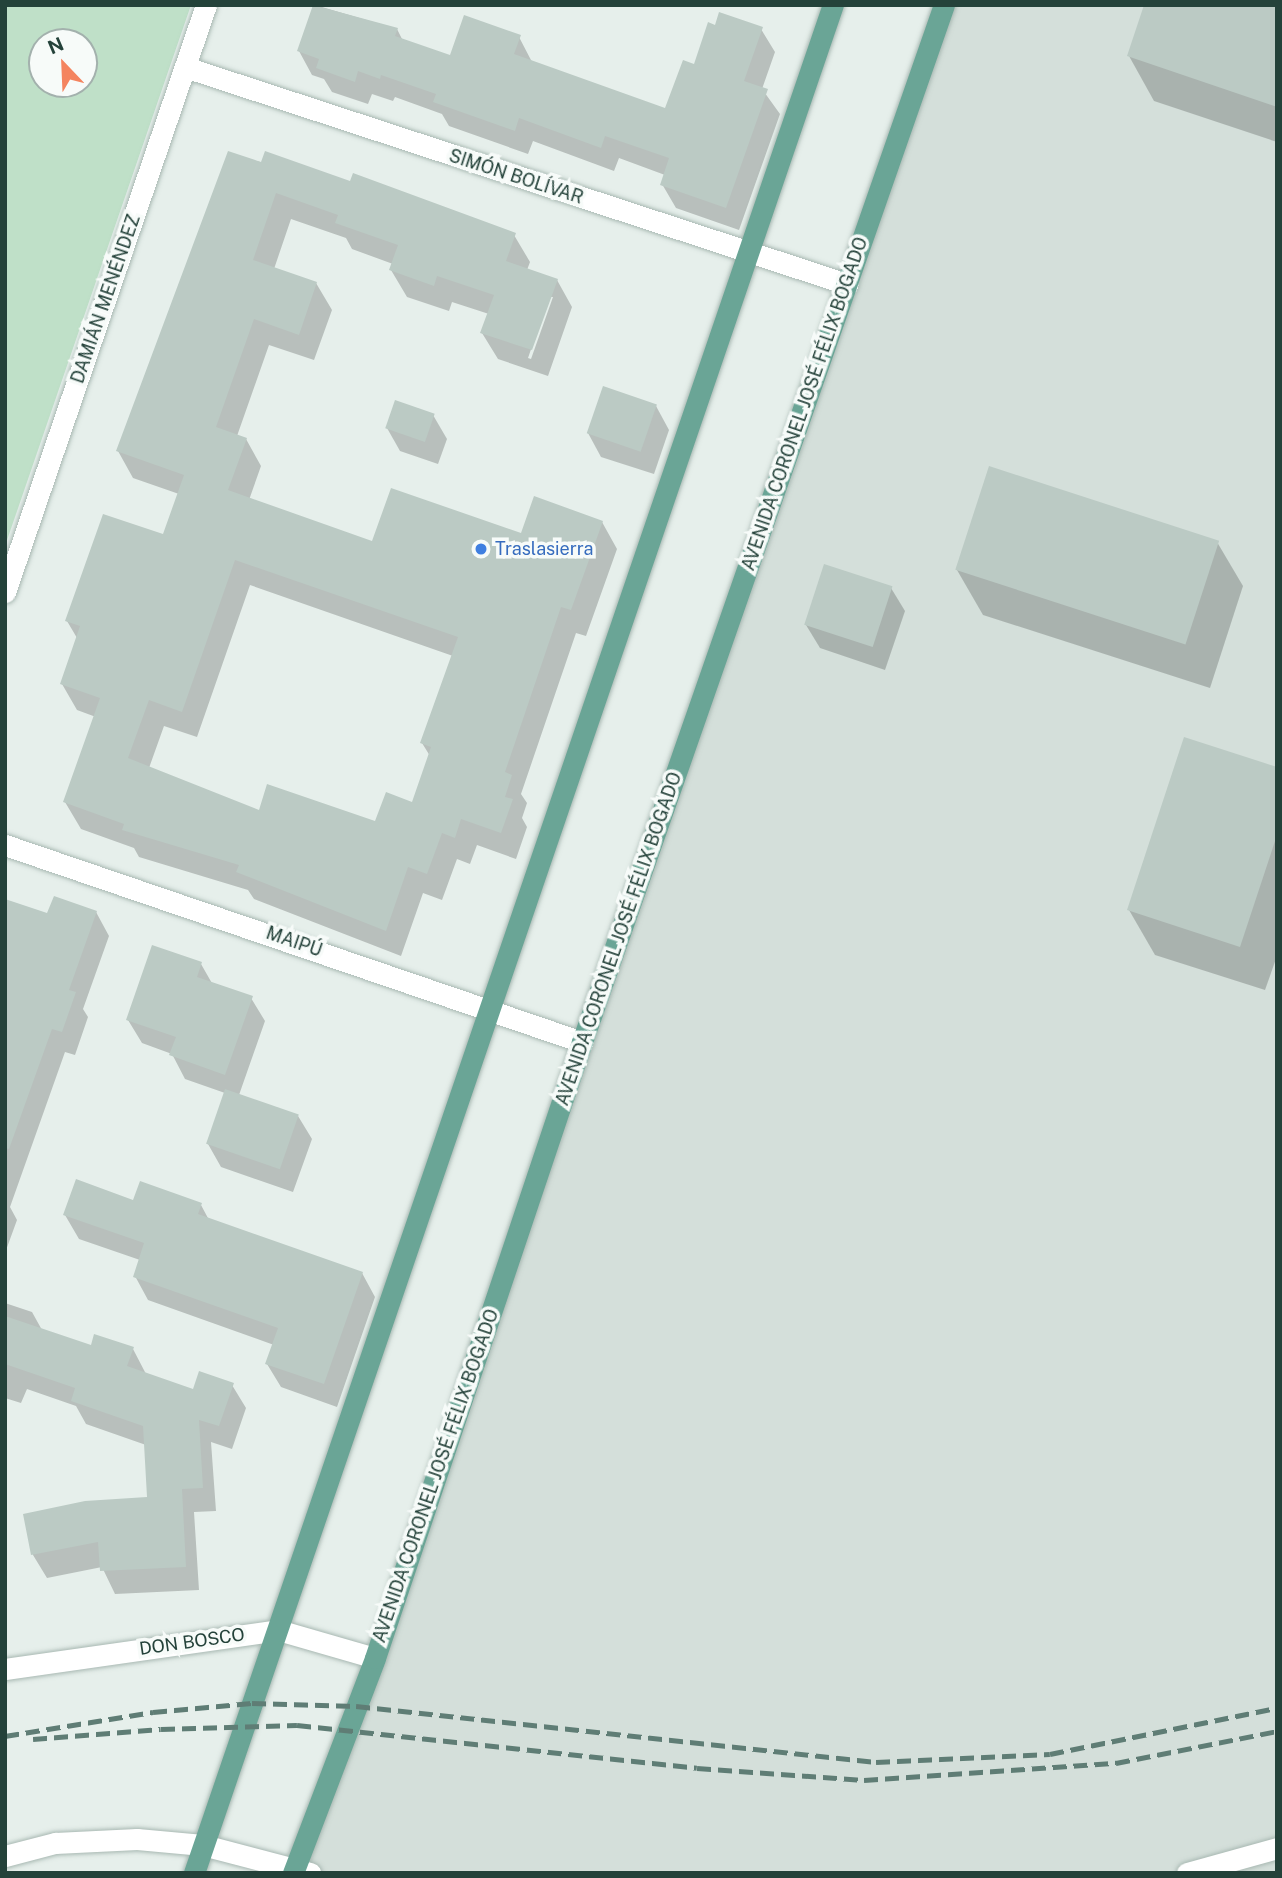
<!DOCTYPE html>
<html>
<head>
<meta charset="utf-8">
<style>
  body { margin:0 }
  #map { position:relative; width:1282px; height:1878px; overflow:hidden; background:#e6efeb; font-family:"Public Sans",sans-serif }
  div>[style] { position:absolute }
  [style*='--x'] { left:calc(var(--x)*1px); top:calc(var(--y)*1px); width:calc(var(--w)*1px); rotate:calc(var(--a)*1deg) }
  .built>* { inset:0; background:#d4dfda }
  .green>* { inset:0; background:#bfe0c8 }
  .shadow>* { inset:0; background:#0003 }
  .building>* { inset:0; background:#bbcac4; transform-origin:0 0 }
  .roads { filter:drop-shadow(0 0 2px #a8b8b2) drop-shadow(0 0 2px #a8b8b2) }
  .minor>* { height:21px; margin:-10.5px; padding:0 10.5px; transform-origin:10.5px; border-radius:10.5px; background:#fff }
  .major>* { height:21px; margin:-10.5px; padding:0 10.5px; transform-origin:10.5px; border-radius:10.5px; background:#6aa596 }
  .rail>* { height:5px; margin-top:-2.5px; transform-origin:0; background:repeating-linear-gradient(90deg,#5f7d75 0 14px,transparent 0 21px) }
  .dots>* { width:19px; height:19px; translate:-50% -50%; box-sizing:border-box; border:4px solid #f7fbf9; border-radius:50% }
  span { translate:-50% -50%; white-space:nowrap; text-align:center; line-height:1.15; -webkit-text-stroke:7px #f7fbf9; paint-order:stroke }
  .street-label { font-size:18px; color:#24423a }
  .shop-label { font-size:18px; color:#366cbe }
  .left { translate:0 -50%; text-align:left }
  .frame { position:absolute; inset:0; border:7px solid #24423a; pointer-events:none }
  .north { position:absolute; left:28px; top:28px; width:70px; height:70px; box-sizing:border-box; background:#f7fbf9; border:2px solid #a3b1ad; border-radius:50%; rotate:337deg; font-size:19px; font-weight:700; line-height:28px; text-align:center; color:#24423a }
  .north::after { content:''; display:block; margin:auto; width:24px; height:32px; background:#f4845f; clip-path:polygon(50% 0,100% 100%,50% 72%,0 100%) }
</style>
</head>
<body>
<div id="map">
  <div class="built">
    <i style="clip-path:polygon(944px 5px,1277px 5px,1277px 1873px,293px 1873px)"></i>
  </div>
  <div class="green">
    <i style="clip-path:polygon(evenodd,5px 5px,191px 5px,5px 546px,5px 5px,42px 42px,84px 42px,84px 84px,42px 84px,42px 42px)"></i>
  </div>
  <div class="shadow">
    <i style="clip-path:polygon(315px 5px,397px 29px,403px 41px,451px 57px,519px 37px,532px 62px,666px 110px,695px 66px,761px 29px,775px 52px,762px 89px,780px 114px,739px 230px,676px 208px,662px 184px,665px 175px,619px 158px,614px 171px,533px 141px,528px 154px,449px 126px,442px 114px,395px 97px,393px 101px,372px 94px,368px 104px,332px 92px,324px 79px,312px 75px,299px 51px)"></i>
    <i style="clip-path:polygon(1277px 5px,1277px 142px,1154px 101px,1129px 56px)"></i>
    <i style="clip-path:polygon(evenodd,229px 153px,514px 235px,530px 262px,527px 270px,557px 280px,572px 307px,548px 376px,498px 359px,482px 333px,489px 314px,452px 302px,449px 311px,407px 297px,391px 270px,393px 264px,352px 249px,346px 238px,291px 219px,274px 269px,316px 283px,332px 310px,314px 360px,269px 345px,237px 436px,246px 439px,261px 466px,249px 500px,373px 544px,522px 535px,602px 522px,617px 549px,586px 636px,576px 633px,521px 794px,527px 803px,522px 818px,527px 827px,516px 859px,477px 845px,470px 864px,457px 859px,442px 900px,423px 893px,401px 956px,254px 899px,248px 890px,139px 857px,134px 848px,81px 829px,65px 802px,96px 717px,77px 710px,62px 684px,77px 638px,67px 621px,164px 537px,179px 494px,133px 478px,118px 451px,229px 153px,549px 297px,553px 297px,531px 359px,528px 358px,549px 297px,229px 153px,250px 585px,453px 656px,422px 743px,430px 756px,413px 804px,376px 823px,260px 812px,149px 768px,164px 726px,197px 737px,250px 585px)"></i>
    <i style="clip-path:polygon(656px 406px,669px 430px,654px 474px,601px 457px,588px 433px)"></i>
    <i style="clip-path:polygon(433px 415px,447px 439px,438px 464px,400px 451px,387px 428px)"></i>
    <i style="clip-path:polygon(1217px 542px,1243px 586px,1210px 688px,983px 615px,957px 570px)"></i>
    <i style="clip-path:polygon(891px 588px,905px 611px,885px 670px,820px 648px,806px 625px)"></i>
    <i style="clip-path:polygon(1277px 769px,1277px 956px,1265px 990px,1155px 955px,1129px 910px)"></i>
    <i style="clip-path:polygon(96px 912px,109px 936px,83px 1009px,88px 1017px,75px 1055px,65px 1052px,10px 1207px,17px 1220px,5px 1253px,5px 990px,48px 915px)"></i>
    <i style="clip-path:polygon(201px 964px,213px 985px,251px 998px,265px 1021px,239px 1095px,298px 1116px,312px 1139px,293px 1192px,221px 1167px,208px 1144px,225px 1093px,185px 1079px,172px 1054px,142px 1043px,128px 1020px)"></i>
    <i style="clip-path:polygon(134px 1202px,201px 1205px,209px 1220px,362px 1273px,375px 1297px,337px 1407px,281px 1387px,267px 1364px,274px 1345px,148px 1300px,135px 1276px,140px 1260px,79px 1239px,65px 1215px)"></i>
    <i style="clip-path:polygon(5px 1303px,32px 1312px,42px 1330px,92px 1347px,133px 1349px,146px 1374px,194px 1391px,232px 1385px,246px 1408px,232px 1449px,211px 1442px,216px 1511px,194px 1512px,199px 1590px,115px 1594px,102px 1567px,47px 1578px,33px 1555px,25px 1516px,149px 1499px,146px 1445px,86px 1424px,76px 1406px,27px 1389px,21px 1403px,5px 1398px)"></i>
  </div>
  <div class="building">
    <i style="clip-path:polygon(313px 5px,398px 28px,395px 36px,450px 55px,464px 15px,521px 35px,514px 54px,665px 108px,683px 60px,694px 64px,708px 22px,715px 25px,719px 12px,763px 27px,744px 81px,768px 89px,726px 208px,660px 185px,669px 158px,605px 136px,601px 148px,519px 118px,515px 131px,433px 102px,436px 94px,381px 75px,380px 79px,358px 71px,355px 82px,316px 68px,319px 59px,297px 51px)"></i>
    <i style="clip-path:polygon(1144px 5px,1277px 5px,1277px 107px,1127px 56px)"></i>
    <i style="clip-path:polygon(evenodd,228px 151px,261px 162px,265px 151px,350px 181px,353px 173px,516px 233px,506px 261px,558px 279px,532px 350px,480px 333px,494px 295px,437px 276px,434px 286px,389px 270px,398px 245px,335px 223px,338px 215px,276px 193px,253px 260px,317px 282px,299px 335px,254px 319px,216px 427px,247px 438px,228px 490px,372px 541px,391px 488px,521px 533px,534px 496px,603px 521px,571px 610px,561px 607px,505px 772px,512px 775px,505px 797px,513px 799px,501px 833px,461px 819px,455px 838px,442px 833px,427px 874px,408px 867px,386px 931px,236px 872px,239px 865px,122px 830px,124px 824px,63px 802px,100px 698px,60px 684px,80px 626px,65px 621px,103px 514px,163px 534px,184px 475px,116px 451px,228px 151px,235px 560px,458px 637px,420px 743px,431px 747px,412px 802px,386px 792px,375px 821px,267px 784px,259px 810px,128px 758px,149px 700px,182px 712px,235px 560px)"></i>
    <i style="left:603px;top:386px;width:57px;height:50px;rotate:19deg"></i>
    <i style="left:395px;top:400px;width:42px;height:30px;rotate:19deg"></i>
    <i style="left:989px;top:466px;width:242px;height:109px;rotate:18deg"></i>
    <i style="left:824px;top:564px;width:72px;height:64px;rotate:18deg"></i>
    <i style="clip-path:polygon(1184px 737px,1277px 767px,1277px 835px,1240px 947px,1127px 910px)"></i>
    <i style="clip-path:polygon(54px 896px,97px 911px,69px 990px,76px 992px,62px 1032px,52px 1029px,9px 1149px,5px 1148px,5px 899px,47px 913px)"></i>
    <i style="clip-path:polygon(152px 945px,202px 962px,197px 977px,253px 996px,225px 1075px,169px 1055px,176px 1037px,126px 1020px)"></i>
    <i style="left:225px;top:1089px;width:78px;height:58px;rotate:19deg"></i>
    <i style="clip-path:polygon(76px 1179px,133px 1200px,140px 1181px,202px 1203px,198px 1214px,363px 1272px,324px 1384px,265px 1364px,278px 1328px,133px 1277px,144px 1243px,63px 1215px)"></i>
    <i style="clip-path:polygon(5px 1316px,91px 1345px,94px 1334px,134px 1347px,127px 1366px,193px 1389px,199px 1371px,234px 1383px,219px 1426px,199px 1420px,203px 1488px,182px 1489px,186px 1567px,100px 1571px,98px 1542px,31px 1555px,23px 1514px,85px 1501px,147px 1497px,143px 1426px,71px 1401px,75px 1388px,5px 1364px)"></i>
  </div>
  <div class="roads">
    <div class="minor">
      <i style="--x:185;--y:67;--w:697;--a:18.15"></i>
      <i style="--x:5;--y:592;--w:620;--a:-71.1"></i>
      <i style="--x:5;--y:845;--w:610;--a:18.85"></i>
      <i style="--x:5;--y:1669;--w:276;--a:-8.1"></i>
      <i style="--x:278;--y:1630;--w:101;--a:16.1"></i>
      <i style="--x:5;--y:1856;--w:52;--a:-14.6"></i>
      <i style="--x:55;--y:1843;--w:82;--a:-2.8"></i>
      <i style="--x:137;--y:1839;--w:66;--a:5.2"></i>
      <i style="--x:203;--y:1845;--w:111;--a:14.7"></i>
      <i style="--x:1187;--y:1873;--w:93;--a:-15.5"></i>
    </div>
    <div class="major">
      <i style="--x:194;--y:1873;--w:1974;--a:-71.12"></i>
      <i style="--x:293;--y:1873;--w:230;--a:-69.1"></i>
      <i style="--x:375;--y:1658;--w:650;--a:-71.43"></i>
      <i style="--x:582;--y:1042;--w:1098;--a:-70.76"></i>
    </div>
  </div>
  <div class="rail">
    <i style="--x:5;--y:1736;--w:150;--a:-9.2"></i>
    <i style="--x:153;--y:1712;--w:99;--a:-5.2"></i>
    <i style="--x:252;--y:1703;--w:104;--a:1.7"></i>
    <i style="--x:356;--y:1706;--w:523;--a:6.15"></i>
    <i style="--x:876;--y:1762;--w:174;--a:-2.6"></i>
    <i style="--x:1050;--y:1754;--w:232;--a:-11.5"></i>
    <i style="--x:33;--y:1739;--w:128;--a:-4.5"></i>
    <i style="--x:161;--y:1729;--w:136;--a:-1.7"></i>
    <i style="--x:297;--y:1725;--w:402;--a:6.1"></i>
    <i style="--x:697;--y:1768;--w:167;--a:4.1"></i>
    <i style="--x:864;--y:1780;--w:253;--a:-3.9"></i>
    <i style="--x:1116;--y:1763;--w:164;--a:-11.2"></i>
  </div>
  <div class="dots">
    <i style="left:481px;top:549px;background:#3f7fe0"></i>
  </div>
  <div class="street-label">
    <span style="left:516px;top:177px;rotate:18deg">SIMÓN BOLÍVAR</span>
    <span style="left:106px;top:299px;rotate:-71deg">DAMIÁN MENÉNDEZ</span>
    <span style="left:805px;top:404px;rotate:-71deg">AVENIDA CORONEL JOSÉ FÉLIX BOGADO</span>
    <span style="left:619px;top:939px;rotate:-71deg">AVENIDA CORONEL JOSÉ FÉLIX BOGADO</span>
    <span style="left:294px;top:942px;rotate:19deg">MAIPÚ</span>
    <span style="left:436px;top:1476px;rotate:-71deg">AVENIDA CORONEL JOSÉ FÉLIX BOGADO</span>
    <span style="left:192px;top:1642px;rotate:-8deg">DON BOSCO</span>
  </div>
  <div class="shop-label">
    <span class="left" style="left:495px;top:549px">Traslasierra</span>
  </div>
  <div class="frame"></div>
  <div class="north">N</div>
</div>
</body>
</html>
